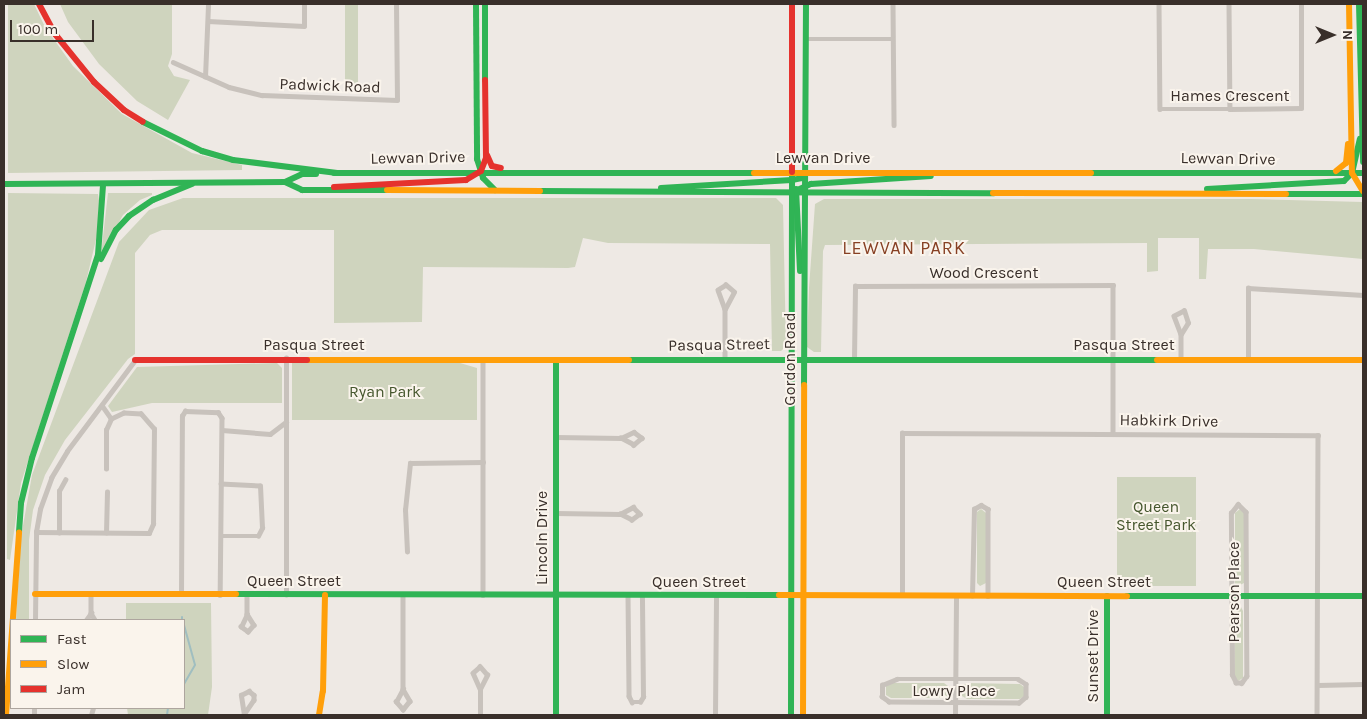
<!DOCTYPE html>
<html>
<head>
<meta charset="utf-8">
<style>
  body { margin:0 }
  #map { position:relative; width:1367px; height:719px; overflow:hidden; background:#eee9e4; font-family:Karla,sans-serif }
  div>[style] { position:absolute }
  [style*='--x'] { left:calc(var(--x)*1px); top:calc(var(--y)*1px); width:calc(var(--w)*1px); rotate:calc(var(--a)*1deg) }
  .green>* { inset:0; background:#cfd4be; transform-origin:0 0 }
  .stream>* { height:2px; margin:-1px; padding:0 1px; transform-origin:1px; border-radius:1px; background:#a0bec0 }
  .street>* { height:4.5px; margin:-2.25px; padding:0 2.25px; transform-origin:2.25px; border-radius:2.25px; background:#c8c2bc }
  .fast>* { height:6px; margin:-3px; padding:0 3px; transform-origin:3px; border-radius:3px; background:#30b455 }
  .slow>* { height:6px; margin:-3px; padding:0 3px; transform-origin:3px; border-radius:3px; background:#ff9f0a }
  .jam>* { height:6px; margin:-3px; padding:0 3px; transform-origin:3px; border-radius:3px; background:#e5322d }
  span { translate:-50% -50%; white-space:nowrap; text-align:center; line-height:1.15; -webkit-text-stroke:4px #faf4ec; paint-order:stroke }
  .street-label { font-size:16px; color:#392f2a }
  .park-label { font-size:16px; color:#46572e }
  .neighbourhood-label { font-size:18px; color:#874024; letter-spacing:1px }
  .frame { position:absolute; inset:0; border:5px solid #392f2a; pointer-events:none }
  .legend { position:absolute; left:10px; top:619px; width:175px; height:90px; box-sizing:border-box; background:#faf4ec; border:1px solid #ada59e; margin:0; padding:6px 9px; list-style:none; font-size:15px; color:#392f2a }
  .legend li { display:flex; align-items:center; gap:10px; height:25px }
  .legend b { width:25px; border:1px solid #ada59e }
  .north { position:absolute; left:1307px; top:10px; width:50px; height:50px; -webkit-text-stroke:4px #faf4ec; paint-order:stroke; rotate:90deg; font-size:14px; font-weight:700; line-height:20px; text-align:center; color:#392f2a }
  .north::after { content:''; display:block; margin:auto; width:18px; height:22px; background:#392f2a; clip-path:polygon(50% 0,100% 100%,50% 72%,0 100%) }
  .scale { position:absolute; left:10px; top:20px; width:84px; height:22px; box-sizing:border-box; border:2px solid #392f2a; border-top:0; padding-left:6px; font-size:15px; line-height:18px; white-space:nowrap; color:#392f2a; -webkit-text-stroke:4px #faf4ec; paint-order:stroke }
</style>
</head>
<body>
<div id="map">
  <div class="green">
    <i style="clip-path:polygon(8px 4px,34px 4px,45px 27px,73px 66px,122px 114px,192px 153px,242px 165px,242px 170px,8px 173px)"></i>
    <i style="clip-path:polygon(60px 4px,172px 4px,172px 54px,168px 66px,174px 76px,190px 80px,168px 120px,137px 101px,99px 64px,68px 22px)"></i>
    <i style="left:345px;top:4px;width:13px;height:86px"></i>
    <i style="clip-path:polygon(8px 193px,98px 194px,99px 200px,98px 231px,86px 282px,21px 483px,10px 560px,7px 559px)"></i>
    <i style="clip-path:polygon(108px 193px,152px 193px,152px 195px,140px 200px,123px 215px,101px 254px)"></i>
    <i style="clip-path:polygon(183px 198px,776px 198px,783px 205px,786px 346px,781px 351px,772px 351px,770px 244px,608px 243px,583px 238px,575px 267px,568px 268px,423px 267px,422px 322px,334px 323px,334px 230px,162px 230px,150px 235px,135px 253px,135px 354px,128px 359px,65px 440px,45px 475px,33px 510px,29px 540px,29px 620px,16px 620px,21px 537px,32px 475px,119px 242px,149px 210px)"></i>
    <i style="clip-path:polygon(824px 199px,1251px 199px,1363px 202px,1363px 259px,1254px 249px,1208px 249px,1206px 279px,1199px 279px,1199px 238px,1158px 238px,1158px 271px,1147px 272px,1147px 243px,825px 245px,823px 251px,821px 352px,814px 352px,807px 347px,809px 288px,815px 204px)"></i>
    <i style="clip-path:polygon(277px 363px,282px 368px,282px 403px,152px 403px,112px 412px,108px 406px,137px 367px)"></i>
    <i style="clip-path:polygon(292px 363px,460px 363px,477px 368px,477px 420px,292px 420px)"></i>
    <i style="left:1117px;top:477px;width:79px;height:109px"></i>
    <i style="clip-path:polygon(981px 509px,986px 513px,986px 583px,980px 586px,977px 583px,977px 512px)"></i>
    <i style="clip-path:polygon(1240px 509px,1244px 513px,1244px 583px,1238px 586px,1235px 584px,1235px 513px)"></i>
    <i style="clip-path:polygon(126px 603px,211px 603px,212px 687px,208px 715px,128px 715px,127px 708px,184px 708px,184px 620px,126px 620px)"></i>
    <i style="clip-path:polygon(1241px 607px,1243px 611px,1243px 678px,1238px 681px,1235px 677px,1234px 611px)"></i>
    <i style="clip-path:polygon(891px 683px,944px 683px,948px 686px,948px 695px,944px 698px,891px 698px,886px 695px,886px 686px)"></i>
    <i style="clip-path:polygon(967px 683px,1020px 684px,1024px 687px,1024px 696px,1020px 699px,967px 699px,962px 696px,962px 686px)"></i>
  </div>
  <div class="stream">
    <i style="--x:182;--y:617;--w:3;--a:90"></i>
    <i style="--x:184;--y:625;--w:41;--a:74.6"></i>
    <i style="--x:195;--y:665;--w:22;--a:120"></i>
    <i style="--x:167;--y:715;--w:7;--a:-82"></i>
  </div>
  <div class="street">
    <i style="--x:893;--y:4;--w:121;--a:89.5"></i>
    <i style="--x:1159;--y:4;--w:105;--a:89.5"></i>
    <i style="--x:1160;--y:109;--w:70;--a:0"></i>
    <i style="--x:1230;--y:109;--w:71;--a:-0.8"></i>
    <i style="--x:1301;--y:108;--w:104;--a:-90"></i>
    <i style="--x:1229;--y:4;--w:105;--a:89.5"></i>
    <i style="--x:208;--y:21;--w:96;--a:3"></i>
    <i style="--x:304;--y:26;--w:22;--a:-90"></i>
    <i style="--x:806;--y:39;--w:87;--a:0"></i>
    <i style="--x:173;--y:62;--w:61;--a:24.1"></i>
    <i style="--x:229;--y:87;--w:34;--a:14"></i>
    <i style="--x:262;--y:95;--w:135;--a:2.1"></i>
    <i style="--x:397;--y:100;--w:96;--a:-90.6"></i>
    <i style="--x:205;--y:77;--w:73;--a:-87.6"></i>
    <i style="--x:725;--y:309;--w:19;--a:-62"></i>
    <i style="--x:734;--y:292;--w:11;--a:-139"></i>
    <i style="--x:726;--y:285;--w:9;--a:148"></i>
    <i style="--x:718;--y:290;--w:20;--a:70"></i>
    <i style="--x:725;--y:309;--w:50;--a:90"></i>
    <i style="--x:1181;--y:334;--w:13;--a:-58"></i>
    <i style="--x:1188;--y:323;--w:13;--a:-108"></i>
    <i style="--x:1184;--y:311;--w:11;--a:153"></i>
    <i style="--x:1174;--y:316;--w:19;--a:69"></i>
    <i style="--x:1181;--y:334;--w:25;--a:90"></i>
    <i style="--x:854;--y:359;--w:73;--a:-89.2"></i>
    <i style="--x:855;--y:286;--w:258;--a:-0.2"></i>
    <i style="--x:1113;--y:285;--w:147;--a:90"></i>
    <i style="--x:1248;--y:359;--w:71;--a:-90"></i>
    <i style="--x:1248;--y:288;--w:115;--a:3.5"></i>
    <i style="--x:483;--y:360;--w:235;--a:90"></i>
    <i style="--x:222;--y:430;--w:48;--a:4.8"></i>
    <i style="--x:270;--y:434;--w:20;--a:-37"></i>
    <i style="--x:556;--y:437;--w:65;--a:0.9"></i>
    <i style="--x:621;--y:438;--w:14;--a:-25"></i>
    <i style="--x:634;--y:432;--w:10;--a:37"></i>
    <i style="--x:642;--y:438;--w:11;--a:139"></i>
    <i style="--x:634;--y:445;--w:15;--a:-152"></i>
    <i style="--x:106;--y:469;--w:39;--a:-90"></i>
    <i style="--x:106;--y:430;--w:12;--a:-66"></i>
    <i style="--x:1238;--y:504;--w:11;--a:45"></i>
    <i style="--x:1246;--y:512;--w:164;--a:89.7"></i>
    <i style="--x:1247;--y:676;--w:9;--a:126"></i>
    <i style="--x:1242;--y:683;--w:6;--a:180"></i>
    <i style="--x:1236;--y:683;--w:9;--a:-117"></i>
    <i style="--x:1232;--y:675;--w:162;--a:-90.4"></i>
    <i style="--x:1231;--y:513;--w:11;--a:-52"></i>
    <i style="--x:556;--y:513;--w:64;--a:0.9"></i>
    <i style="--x:620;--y:514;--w:15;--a:-28"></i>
    <i style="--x:633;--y:507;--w:10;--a:45"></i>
    <i style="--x:640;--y:514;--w:10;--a:143"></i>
    <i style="--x:632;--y:520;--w:13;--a:-153"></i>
    <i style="--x:36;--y:532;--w:113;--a:0.5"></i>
    <i style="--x:149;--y:533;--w:10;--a:-66"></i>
    <i style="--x:153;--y:524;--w:95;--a:-89.4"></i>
    <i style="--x:154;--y:429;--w:20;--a:-131"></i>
    <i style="--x:141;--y:414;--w:17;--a:-177"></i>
    <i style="--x:124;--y:413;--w:14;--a:155"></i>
    <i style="--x:111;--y:419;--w:16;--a:-125"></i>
    <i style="--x:59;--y:533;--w:42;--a:-90"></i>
    <i style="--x:59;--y:491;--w:13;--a:-61"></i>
    <i style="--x:106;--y:533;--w:41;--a:-88.6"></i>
    <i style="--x:221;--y:536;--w:37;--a:0"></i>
    <i style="--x:258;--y:536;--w:9;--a:-63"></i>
    <i style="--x:262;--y:528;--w:42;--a:-92.7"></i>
    <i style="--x:260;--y:486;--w:39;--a:-177"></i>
    <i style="--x:407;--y:552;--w:42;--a:-92.7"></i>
    <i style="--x:405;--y:510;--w:47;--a:-83.9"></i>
    <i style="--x:410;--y:463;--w:73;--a:-0.8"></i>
    <i style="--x:91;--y:594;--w:19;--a:90"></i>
    <i style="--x:91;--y:613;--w:8;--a:60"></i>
    <i style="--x:181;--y:594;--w:178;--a:-89.7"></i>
    <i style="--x:182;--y:416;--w:6;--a:-59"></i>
    <i style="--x:185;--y:411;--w:33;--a:2"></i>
    <i style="--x:218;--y:412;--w:7;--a:56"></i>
    <i style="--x:222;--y:418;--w:177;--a:90.6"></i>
    <i style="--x:247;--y:595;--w:19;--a:90"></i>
    <i style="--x:247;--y:614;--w:13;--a:58"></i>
    <i style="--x:254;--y:625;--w:9;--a:131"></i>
    <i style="--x:248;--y:632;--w:9;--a:-144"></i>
    <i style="--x:241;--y:627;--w:14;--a:-65"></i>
    <i style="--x:286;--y:595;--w:237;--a:-90"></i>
    <i style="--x:403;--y:595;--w:94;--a:90"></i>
    <i style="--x:403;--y:689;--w:14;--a:60"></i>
    <i style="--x:410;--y:701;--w:11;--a:128"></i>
    <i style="--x:403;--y:710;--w:11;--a:-131"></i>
    <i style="--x:396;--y:702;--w:15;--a:-62"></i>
    <i style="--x:628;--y:595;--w:101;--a:89.4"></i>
    <i style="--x:629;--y:696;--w:7;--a:63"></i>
    <i style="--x:632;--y:702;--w:8;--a:0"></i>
    <i style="--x:640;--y:702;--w:6;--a:-59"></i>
    <i style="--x:643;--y:697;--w:102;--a:-90.6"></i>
    <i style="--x:902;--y:595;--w:162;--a:-90"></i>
    <i style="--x:902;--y:433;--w:416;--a:0.3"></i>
    <i style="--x:1318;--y:435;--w:280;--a:90.2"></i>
    <i style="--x:972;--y:596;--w:87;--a:-88.7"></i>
    <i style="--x:974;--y:509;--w:8;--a:-30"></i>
    <i style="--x:981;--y:505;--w:8;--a:30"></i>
    <i style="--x:988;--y:509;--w:87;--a:90"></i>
    <i style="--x:35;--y:620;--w:88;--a:-89.3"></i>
    <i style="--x:36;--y:532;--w:23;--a:-80"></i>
    <i style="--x:40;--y:509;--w:33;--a:-70"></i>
    <i style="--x:51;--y:478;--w:31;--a:-59"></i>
    <i style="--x:67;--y:451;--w:114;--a:-53.2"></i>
    <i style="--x:86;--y:620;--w:9;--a:-54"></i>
    <i style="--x:897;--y:679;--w:121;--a:0"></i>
    <i style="--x:1018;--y:679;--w:9;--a:32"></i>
    <i style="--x:1026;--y:684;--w:13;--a:90"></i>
    <i style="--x:1026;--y:697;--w:9;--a:139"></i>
    <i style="--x:1019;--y:703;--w:130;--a:-179.6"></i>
    <i style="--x:889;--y:702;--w:9;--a:-144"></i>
    <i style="--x:882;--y:697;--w:12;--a:-90"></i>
    <i style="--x:882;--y:685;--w:16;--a:-22"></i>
    <i style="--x:1318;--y:685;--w:45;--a:-1.3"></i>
    <i style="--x:34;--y:715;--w:7;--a:-90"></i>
    <i style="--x:91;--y:715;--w:7;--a:-74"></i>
    <i style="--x:244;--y:715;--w:20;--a:-99"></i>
    <i style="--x:241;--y:695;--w:9;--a:-27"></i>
    <i style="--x:249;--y:691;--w:6;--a:39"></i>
    <i style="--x:254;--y:695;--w:5;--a:90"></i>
    <i style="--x:254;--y:700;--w:18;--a:124"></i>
    <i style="--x:480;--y:715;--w:26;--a:-90"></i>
    <i style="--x:480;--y:689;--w:16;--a:-63"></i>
    <i style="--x:487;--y:675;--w:11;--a:-131"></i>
    <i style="--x:480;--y:667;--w:9;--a:139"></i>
    <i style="--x:473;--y:673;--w:17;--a:66"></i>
    <i style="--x:715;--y:715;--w:119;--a:-89.5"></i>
    <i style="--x:955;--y:715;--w:119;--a:-89.5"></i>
  </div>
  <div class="fast">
    <i style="--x:476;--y:4;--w:155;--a:89.6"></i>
    <i style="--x:477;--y:159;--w:20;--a:72"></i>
    <i style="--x:483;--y:178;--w:17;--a:45"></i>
    <i style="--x:485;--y:4;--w:76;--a:90"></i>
    <i style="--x:1359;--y:4;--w:158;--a:88.5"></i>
    <i style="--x:143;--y:122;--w:66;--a:26.2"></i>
    <i style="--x:202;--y:151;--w:32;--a:16"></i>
    <i style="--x:233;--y:160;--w:105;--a:7.1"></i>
    <i style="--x:334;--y:173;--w:420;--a:0"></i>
    <i style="--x:1091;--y:173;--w:272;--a:0"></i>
    <i style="--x:285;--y:182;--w:19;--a:-25"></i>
    <i style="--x:302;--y:174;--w:14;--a:0"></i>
    <i style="--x:4;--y:184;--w:281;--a:-0.4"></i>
    <i style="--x:285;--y:182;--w:19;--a:25"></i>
    <i style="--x:302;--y:190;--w:85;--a:0"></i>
    <i style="--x:661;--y:188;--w:131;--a:-3.5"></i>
    <i style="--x:792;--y:180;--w:10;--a:-11"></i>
    <i style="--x:802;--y:178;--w:6;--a:-59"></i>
    <i style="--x:796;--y:189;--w:82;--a:87.2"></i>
    <i style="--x:1207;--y:189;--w:137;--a:-3.3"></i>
    <i style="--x:1344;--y:181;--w:11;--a:-45"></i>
    <i style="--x:1352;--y:173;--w:35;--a:-77"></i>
    <i style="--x:540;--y:191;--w:453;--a:0.3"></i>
    <i style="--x:793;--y:192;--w:20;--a:-24"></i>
    <i style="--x:811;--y:184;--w:120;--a:-3.8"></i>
    <i style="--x:1286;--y:194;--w:77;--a:0"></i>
    <i style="--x:101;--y:259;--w:33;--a:-63"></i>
    <i style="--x:116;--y:230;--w:19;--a:-47"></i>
    <i style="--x:129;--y:216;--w:29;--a:-34"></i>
    <i style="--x:153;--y:200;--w:42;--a:-22.3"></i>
    <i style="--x:556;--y:360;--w:355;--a:90"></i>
    <i style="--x:629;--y:360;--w:528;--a:0"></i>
    <i style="--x:804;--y:385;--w:381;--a:-89.7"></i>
    <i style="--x:19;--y:532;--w:29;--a:-86"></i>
    <i style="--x:21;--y:503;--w:46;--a:-76.3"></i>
    <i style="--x:32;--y:458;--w:213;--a:-72"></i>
    <i style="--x:98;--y:255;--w:70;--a:-85.9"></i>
    <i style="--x:236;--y:594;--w:543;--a:0.11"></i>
    <i style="--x:1107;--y:596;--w:119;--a:90"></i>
    <i style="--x:1127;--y:596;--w:236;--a:0"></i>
    <i style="--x:791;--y:715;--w:543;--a:-89.89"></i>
  </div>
  <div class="slow">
    <i style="--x:1349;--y:4;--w:169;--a:89"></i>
    <i style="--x:1352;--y:173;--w:21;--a:59"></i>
    <i style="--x:1336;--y:171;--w:13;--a:-39"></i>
    <i style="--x:1346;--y:163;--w:19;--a:-84"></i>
    <i style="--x:754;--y:173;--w:337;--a:0"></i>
    <i style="--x:387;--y:190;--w:153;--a:0.4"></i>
    <i style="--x:993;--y:193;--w:293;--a:0.2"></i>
    <i style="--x:307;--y:360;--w:322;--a:0"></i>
    <i style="--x:1157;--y:360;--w:206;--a:0"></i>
    <i style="--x:35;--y:594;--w:201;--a:0"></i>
    <i style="--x:779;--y:595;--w:348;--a:0.2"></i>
    <i style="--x:6;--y:715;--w:183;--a:-85.9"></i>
    <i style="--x:319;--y:715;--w:24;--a:-81"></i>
    <i style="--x:323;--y:691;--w:96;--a:-88.8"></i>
    <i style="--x:803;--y:715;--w:330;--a:-89.8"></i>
  </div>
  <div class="jam">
    <i style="--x:39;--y:4;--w:34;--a:62"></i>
    <i style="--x:55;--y:34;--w:62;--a:50.9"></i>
    <i style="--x:94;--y:82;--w:41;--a:43"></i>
    <i style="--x:124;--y:110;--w:22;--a:32"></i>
    <i style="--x:487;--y:155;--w:12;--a:66"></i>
    <i style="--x:492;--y:166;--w:9;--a:13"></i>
    <i style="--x:792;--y:172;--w:168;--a:-90"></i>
    <i style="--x:334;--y:187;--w:132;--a:-3"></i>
    <i style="--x:466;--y:180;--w:17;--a:-31"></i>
    <i style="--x:481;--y:171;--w:14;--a:-69"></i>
    <i style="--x:486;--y:158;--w:78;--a:-90.7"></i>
    <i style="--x:135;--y:360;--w:172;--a:0"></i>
  </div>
  <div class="street-label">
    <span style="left:330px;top:86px;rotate:2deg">Padwick Road</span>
    <span style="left:1230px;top:96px">Hames Crescent</span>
    <span style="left:418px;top:158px;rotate:-1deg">Lewvan Drive</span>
    <span style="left:823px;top:158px">Lewvan Drive</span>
    <span style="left:1228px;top:159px;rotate:1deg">Lewvan Drive</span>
    <span style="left:984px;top:273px">Wood Crescent</span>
    <span style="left:314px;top:345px">Pasqua Street</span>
    <span style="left:719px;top:345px;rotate:-1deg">Pasqua Street</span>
    <span style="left:1124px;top:345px">Pasqua Street</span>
    <span style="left:790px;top:359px;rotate:-90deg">Gordon Road</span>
    <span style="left:1169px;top:421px;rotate:1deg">Habkirk Drive</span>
    <span style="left:542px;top:538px;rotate:-90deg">Lincoln Drive</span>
    <span style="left:294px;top:581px">Queen Street</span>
    <span style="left:699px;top:582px">Queen Street</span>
    <span style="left:1104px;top:582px">Queen Street</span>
    <span style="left:1234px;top:592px;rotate:-90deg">Pearson Place</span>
    <span style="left:1093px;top:656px;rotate:-90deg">Sunset Drive</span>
    <span style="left:954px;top:691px">Lowry Place</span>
  </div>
  <div class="park-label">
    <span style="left:385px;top:392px">Ryan Park</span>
    <span style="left:1156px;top:516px">Queen<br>Street Park</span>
  </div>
  <div class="neighbourhood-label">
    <span style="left:904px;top:248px">LEWVAN PARK</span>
  </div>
  <div class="frame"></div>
  <ul class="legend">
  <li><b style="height:6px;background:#30b455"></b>Fast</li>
  <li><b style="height:6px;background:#ff9f0a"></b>Slow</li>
  <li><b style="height:6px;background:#e5322d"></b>Jam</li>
  </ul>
  <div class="north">N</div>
  <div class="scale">100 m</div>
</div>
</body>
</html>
